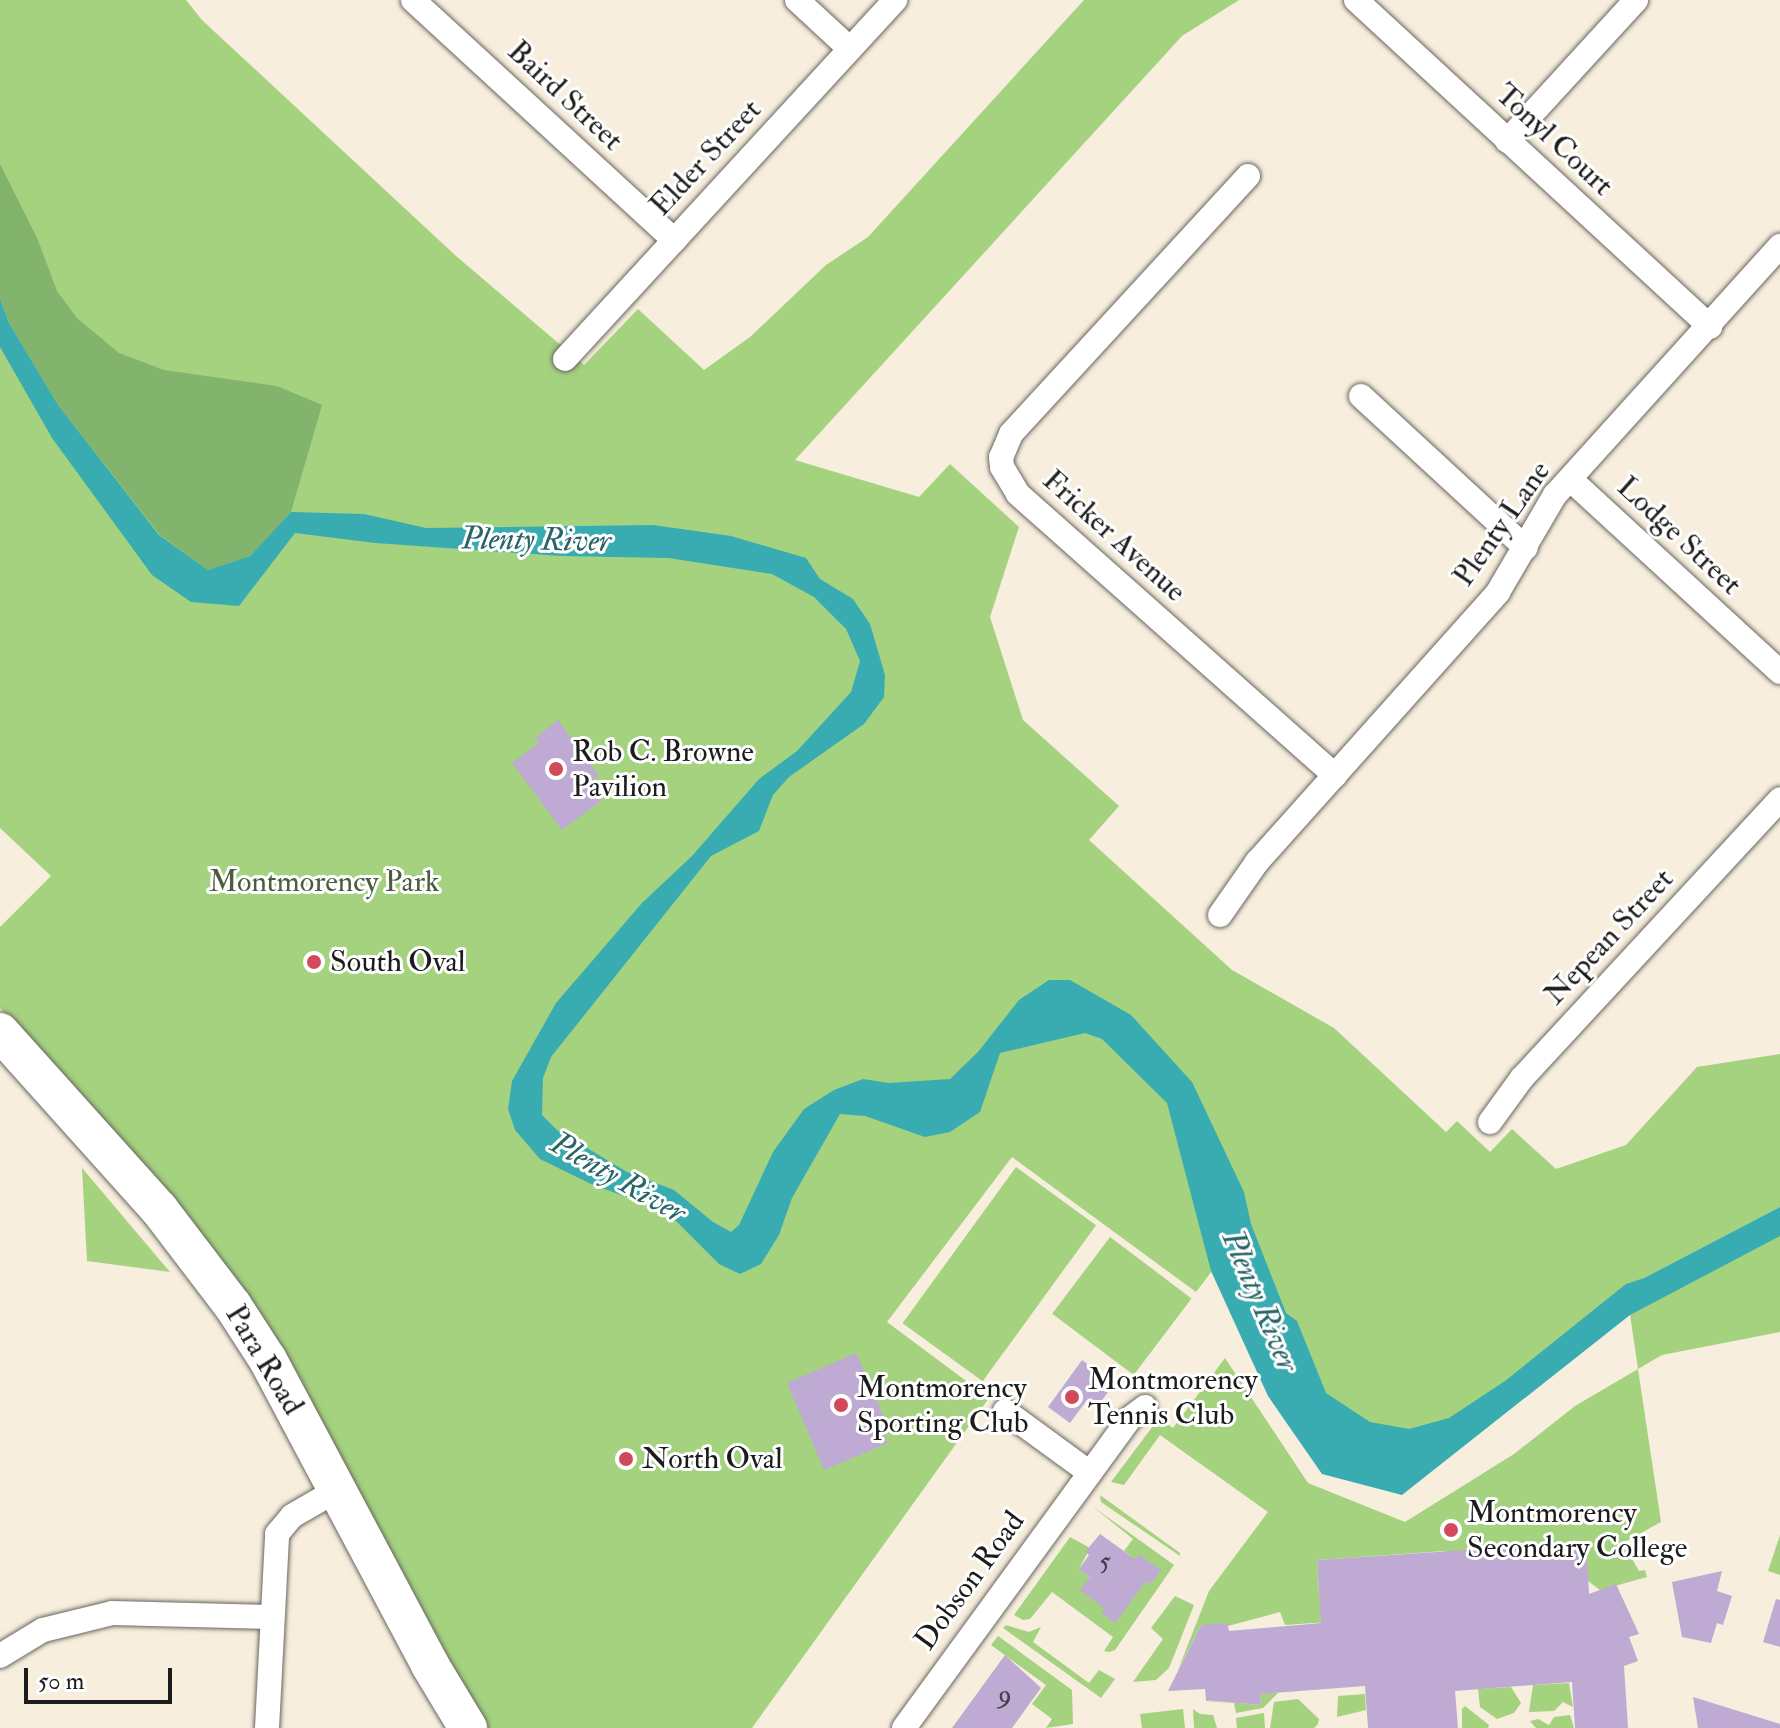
<!DOCTYPE html>
<html>
<head>
<meta charset="utf-8">
<style>
  body { margin:0 }
  #map { position:relative; width:1780px; height:1728px; overflow:hidden; background:#f7eedd; font-family:"IM FELL Double Pica",serif }
  div>[style] { position:absolute }
  [style*='--x'] { left:calc(var(--x)*1px); top:calc(var(--y)*1px); width:calc(var(--w)*1px); rotate:calc(var(--a)*1deg) }
  .green>* { inset:0; background:#a4d27f; transform-origin:0 0 }
  .forest>* { inset:0; background:#83b46e }
  .water>* { inset:0; background:#39acb2 }
  .building>* { inset:0; background:#beaad2 }
  .roads { filter:drop-shadow(0 0 2px #696660) drop-shadow(0 0 2px #696660) }
  .minor>* { height:24px; margin:-12px; padding:0 12px; transform-origin:12px; border-radius:12px; background:#fff }
  .primary>* { height:38px; margin:-19px; padding:0 19px; transform-origin:19px; border-radius:19px; background:#fff }
  .dots>* { width:22px; height:22px; translate:-50% -50%; box-sizing:border-box; border:4px solid #fff; border-radius:50% }
  span { translate:-50% -50%; white-space:nowrap; text-align:center; line-height:1.15; -webkit-text-stroke:6px #fff; paint-order:stroke }
  .number-label { font-size:26px; color:#44404a }
  .number-label span { -webkit-text-stroke-width:0 }
  .street-label { font-size:30px; color:#1c1c1c }
  .poi-label { font-size:30px; color:#1c1c1c }
  .left { translate:0 -50%; text-align:left }
  .park-label { font-size:30px; color:#4c5c3f }
  .water-label { font-size:32px; color:#2a6467; font-style:italic }
  .scale { position:absolute; left:24px; top:1668px; width:148px; height:36px; box-sizing:border-box; border:4px solid #1c1c1c; border-top:0; padding-left:10px; font-size:24px; line-height:28px; white-space:nowrap; color:#1c1c1c; -webkit-text-stroke:6px #fff; paint-order:stroke }
</style>
</head>
<body>
<div id="map">
  <div class="green">
    <i style="clip-path:polygon(0 0,186px 0,202px 20px,456px 256px,584px 365px,638px 309px,704px 370px,750px 337px,826px 265px,868px 237px,1084px 0,1239px 0,1182px 36px,795px 460px,919px 497px,950px 464px,1019px 527px,990px 617px,1023px 720px,1119px 806px,1089px 840px,1232px 970px,1334px 1028px,1446px 1132px,1457px 1121px,1490px 1152px,1512px 1129px,1556px 1169px,1626px 1145px,1697px 1067px,1780px 1054px,1780px 1207px,1644px 1278px,1626px 1285px,1628px 1299px,1780px 1222px,1780px 1332px,1662px 1355px,1638px 1369px,1661px 1522px,1623px 1543px,1639px 1571px,1645px 1570px,1647px 1577px,1600px 1590px,1587px 1580px,1585px 1542px,1531px 1546px,1447px 1582px,1445px 1551px,1317px 1560px,1319px 1593px,1328px 1622px,1285px 1625px,1280px 1612px,1228px 1626px,1201px 1625px,1178px 1670px,1209px 1591px,1268px 1512px,1160px 1435px,1124px 1485px,1111px 1482px,1159px 1418px,1173px 1428px,1225px 1358px,1308px 1483px,1405px 1522px,1514px 1454px,1575px 1406px,1638px 1369px,1628px 1301px,1469px 1423px,1337px 1438px,1231px 1246px,1196px 1292px,1012px 1157px,887px 1322px,989px 1398px,752px 1728px,486px 1728px,129px 1151px,0 1008px,0 927px,51px 876px,0 828px)"></i>
    <i style="left:1016px;top:1167px;width:99px;height:193px;rotate:36deg"></i>
    <i style="clip-path:polygon(82px 1168px,170px 1272px,87px 1261px)"></i>
    <i style="left:1110px;top:1237px;width:102px;height:96px;rotate:37deg"></i>
    <i style="clip-path:polygon(1100px 1495px,1180px 1553px,1180px 1556px,1101px 1502px)"></i>
    <i style="clip-path:polygon(1092px 1506px,1174px 1565px,1115px 1650px,1109px 1652px,1104px 1651px,1113px 1637px,1052px 1592px,1030px 1619px,1023px 1620px,1014px 1615px,1070px 1537px,1090px 1548px,1079px 1569px,1090px 1577px,1131px 1556px,1124px 1551px,1133px 1539px)"></i>
    <i style="clip-path:polygon(1780px 1535px,1780px 1575px,1768px 1571px)"></i>
    <i style="clip-path:polygon(1175px 1596px,1194px 1605px,1169px 1668px,1156px 1680px,1133px 1682px,1163px 1639px,1151px 1628px)"></i>
    <i style="clip-path:polygon(1006px 1625px,1029px 1632px,1041px 1627px,1033px 1642px,1089px 1683px,1099px 1670px,1115px 1679px,1101px 1698px,1003px 1628px)"></i>
    <i style="clip-path:polygon(998px 1636px,1072px 1690px,1073px 1724px,1046px 1728px,1052px 1719px,1032px 1704px,1046px 1685px,991px 1645px)"></i>
    <i style="clip-path:polygon(1569px 1683px,1573px 1707px,1563px 1702px,1554px 1711px,1529px 1712px,1533px 1685px)"></i>
    <i style="clip-path:polygon(1511px 1687px,1521px 1703px,1514px 1713px,1497px 1719px,1480px 1707px,1478px 1689px)"></i>
    <i style="clip-path:polygon(1261px 1693px,1278px 1693px,1263px 1708px,1236px 1713px,1234px 1703px,1206px 1701px,1206px 1700px,1260px 1705px)"></i>
    <i style="clip-path:polygon(1365px 1694px,1366px 1710px,1337px 1717px,1338px 1696px)"></i>
    <i style="clip-path:polygon(1298px 1699px,1319px 1719px,1318px 1724px,1314px 1728px,1270px 1728px,1274px 1702px)"></i>
    <i style="clip-path:polygon(1465px 1706px,1489px 1725px,1488px 1728px,1462px 1728px,1462px 1709px)"></i>
    <i style="clip-path:polygon(1183px 1709px,1185px 1728px,1142px 1728px,1140px 1714px)"></i>
    <i style="clip-path:polygon(1193px 1709px,1200px 1714px,1213px 1715px,1217px 1728px,1194px 1728px)"></i>
    <i style="clip-path:polygon(1264px 1713px,1265px 1728px,1237px 1728px,1236px 1718px)"></i>
    <i style="clip-path:polygon(1570px 1715px,1574px 1728px,1536px 1728px,1530px 1721px,1538px 1719px,1549px 1725px,1554px 1717px)"></i>
  </div>
  <div class="forest">
    <i style="clip-path:polygon(0 164px,38px 240px,57px 291px,77px 318px,119px 353px,164px 370px,277px 386px,322px 405px,291px 512px,250px 556px,208px 570px,160px 535px,58px 405px,9px 323px,0 299px)"></i>
  </div>
  <div class="water">
    <i style="clip-path:polygon(0 299px,9px 323px,58px 405px,159px 535px,208px 570px,250px 556px,291px 512px,364px 514px,426px 528px,653px 525px,731px 536px,806px 558px,820px 579px,853px 599px,870px 624px,885px 675px,884px 697px,864px 724px,789px 777px,773px 795px,759px 831px,711px 856px,551px 1057px,543px 1078px,542px 1115px,557px 1130px,627px 1172px,674px 1190px,713px 1222px,731px 1232px,739px 1225px,773px 1152px,804px 1109px,834px 1090px,863px 1079px,889px 1083px,950px 1079px,978px 1052px,1019px 1000px,1049px 980px,1070px 980px,1131px 1015px,1192px 1082px,1244px 1192px,1251px 1224px,1286px 1313px,1297px 1321px,1326px 1393px,1370px 1422px,1409px 1429px,1449px 1418px,1505px 1381px,1626px 1284px,1644px 1278px,1780px 1207px,1780px 1236px,1630px 1315px,1402px 1495px,1322px 1474px,1268px 1396px,1211px 1271px,1167px 1103px,1102px 1039px,1085px 1033px,1000px 1053px,980px 1112px,950px 1132px,925px 1137px,865px 1116px,840px 1114px,792px 1198px,779px 1235px,761px 1264px,740px 1274px,719px 1264px,667px 1212px,591px 1184px,540px 1159px,515px 1130px,508px 1109px,512px 1081px,556px 1003px,642px 903px,692px 856px,759px 779px,797px 751px,851px 692px,860px 661px,846px 629px,814px 597px,772px 574px,668px 558px,561px 556px,375px 543px,295px 533px,239px 606px,191px 602px,152px 575px,52px 438px,0 347px)"></i>
  </div>
  <div class="building">
    <i style="clip-path:polygon(558px 720px,599px 776px,589px 783px,602px 800px,562px 830px,512px 763px,539px 743px,535px 738px)"></i>
    <i style="clip-path:polygon(856px 1353px,884px 1417px,877px 1417px,888px 1443px,824px 1470px,787px 1383px)"></i>
    <i style="clip-path:polygon(1082px 1360px,1104px 1376px,1098px 1384px,1108px 1392px,1097px 1407px,1087px 1400px,1070px 1423px,1048px 1407px)"></i>
    <i style="clip-path:polygon(1100px 1534px,1135px 1559px,1139px 1555px,1161px 1570px,1151px 1584px,1146px 1581px,1115px 1623px,1101px 1613px,1104px 1608px,1080px 1590px,1090px 1577px,1079px 1569px,1089px 1555px,1085px 1552px)"></i>
    <i style="clip-path:polygon(1586px 1542px,1589px 1594px,1616px 1584px,1639px 1634px,1629px 1637px,1638px 1661px,1624px 1666px,1628px 1728px,1575px 1728px,1572px 1682px,1455px 1691px,1458px 1728px,1368px 1728px,1365px 1686px,1261px 1694px,1260px 1705px,1206px 1700px,1205px 1689px,1168px 1691px,1201px 1625px,1227px 1623px,1229px 1631px,1321px 1623px,1317px 1560px)"></i>
    <i style="clip-path:polygon(1722px 1571px,1717px 1591px,1732px 1596px,1723px 1625px,1717px 1623px,1711px 1643px,1682px 1637px,1672px 1582px)"></i>
    <i style="clip-path:polygon(1776px 1599px,1780px 1600px,1780px 1647px,1763px 1642px)"></i>
    <i style="clip-path:polygon(1005px 1655px,1041px 1688px,1030px 1703px,1012px 1728px,952px 1728px)"></i>
    <i style="clip-path:polygon(1693px 1697px,1780px 1724px,1780px 1728px,1698px 1728px)"></i>
  </div>
  <div class="roads">
    <div class="minor">
      <i style="--x:413;--y:0;--w:355;--a:42.6"></i>
      <i style="--x:797;--y:0;--w:72;--a:42.8"></i>
      <i style="--x:1356;--y:0;--w:482;--a:42.7"></i>
      <i style="--x:1507;--y:141;--w:191;--a:-47.5"></i>
      <i style="--x:1248;--y:176;--w:350;--a:132.6"></i>
      <i style="--x:1011;--y:434;--w:25;--a:113"></i>
      <i style="--x:1001;--y:457;--w:10;--a:84"></i>
      <i style="--x:1002;--y:467;--w:31;--a:59"></i>
      <i style="--x:1018;--y:494;--w:424;--a:41.6"></i>
      <i style="--x:565;--y:359;--w:488;--a:-47.4"></i>
      <i style="--x:1361;--y:396;--w:224;--a:42.7"></i>
      <i style="--x:1570;--y:479;--w:285;--a:42.6"></i>
      <i style="--x:1220;--y:915;--w:65;--a:-55.1"></i>
      <i style="--x:1257;--y:862;--w:362;--a:-48.2"></i>
      <i style="--x:1498;--y:592;--w:113;--a:-59.6"></i>
      <i style="--x:1555;--y:495;--w:336;--a:-47.9"></i>
      <i style="--x:1490;--y:1122;--w:54;--a:-54"></i>
      <i style="--x:1522;--y:1078;--w:380;--a:-47.2"></i>
      <i style="--x:1005;--y:1411;--w:105;--a:36.1"></i>
      <i style="--x:0;--y:1656;--w:50;--a:-31.2"></i>
      <i style="--x:43;--y:1630;--w:71;--a:-13.8"></i>
      <i style="--x:112;--y:1613;--w:159;--a:1.4"></i>
      <i style="--x:267;--y:1728;--w:194;--a:-87"></i>
      <i style="--x:277;--y:1534;--w:23;--a:-50"></i>
      <i style="--x:292;--y:1516;--w:52;--a:-30"></i>
      <i style="--x:904;--y:1728;--w:382;--a:-53.9"></i>
      <i style="--x:1129;--y:1419;--w:20;--a:-37"></i>
    </div>
    <div class="primary">
      <i style="--x:0;--y:1032;--w:238;--a:48.1"></i>
      <i style="--x:159;--y:1209;--w:122;--a:52.7"></i>
      <i style="--x:233;--y:1306;--w:64;--a:57.1"></i>
      <i style="--x:268;--y:1360;--w:345;--a:62"></i>
      <i style="--x:430;--y:1665;--w:74;--a:58.9"></i>
    </div>
  </div>
  <div class="dots">
    <i style="left:556px;top:769px;background:#d1495b"></i>
    <i style="left:314px;top:962px;background:#d1495b"></i>
    <i style="left:1072px;top:1397px;background:#d1495b"></i>
    <i style="left:841px;top:1405px;background:#d1495b"></i>
    <i style="left:626px;top:1459px;background:#d1495b"></i>
    <i style="left:1451px;top:1530px;background:#d1495b"></i>
  </div>
  <div class="number-label">
    <span style="left:1105px;top:1563px">5</span>
    <span style="left:1005px;top:1696px">9</span>
  </div>
  <div class="street-label">
    <span style="left:565px;top:96px;rotate:43deg">Baird Street</span>
    <span style="left:1554px;top:140px;rotate:43deg">Tonyl Court</span>
    <span style="left:706px;top:158px;rotate:-47deg">Elder Street</span>
    <span style="left:1502px;top:524px;rotate:-55deg">Plenty Lane</span>
    <span style="left:1114px;top:536px;rotate:42deg">Fricker Avenue</span>
    <span style="left:1679px;top:536px;rotate:43deg">Lodge Street</span>
    <span style="left:1609px;top:937px;rotate:-47deg">Nepean Street</span>
    <span style="left:264px;top:1360px;rotate:59deg">Para Road</span>
    <span style="left:970px;top:1581px;rotate:-54deg">Dobson Road</span>
  </div>
  <div class="poi-label">
    <span class="left" style="left:572px;top:769px">Rob C. Browne<br>Pavilion</span>
    <span class="left" style="left:330px;top:962px">South Oval</span>
    <span class="left" style="left:1088px;top:1397px">Montmorency<br>Tennis Club</span>
    <span class="left" style="left:857px;top:1405px">Montmorency<br>Sporting Club</span>
    <span class="left" style="left:642px;top:1459px">North Oval</span>
    <span class="left" style="left:1467px;top:1530px">Montmorency<br>Secondary College</span>
  </div>
  <div class="park-label">
    <span style="left:324px;top:882px">Montmorency Park</span>
  </div>
  <div class="water-label">
    <span style="left:536px;top:540px;rotate:1deg">Plenty River</span>
    <span style="left:618px;top:1178px;rotate:30deg">Plenty River</span>
    <span style="left:1260px;top:1301px;rotate:67deg">Plenty River</span>
  </div>
  <div class="scale">50 m</div>
</div>
</body>
</html>
